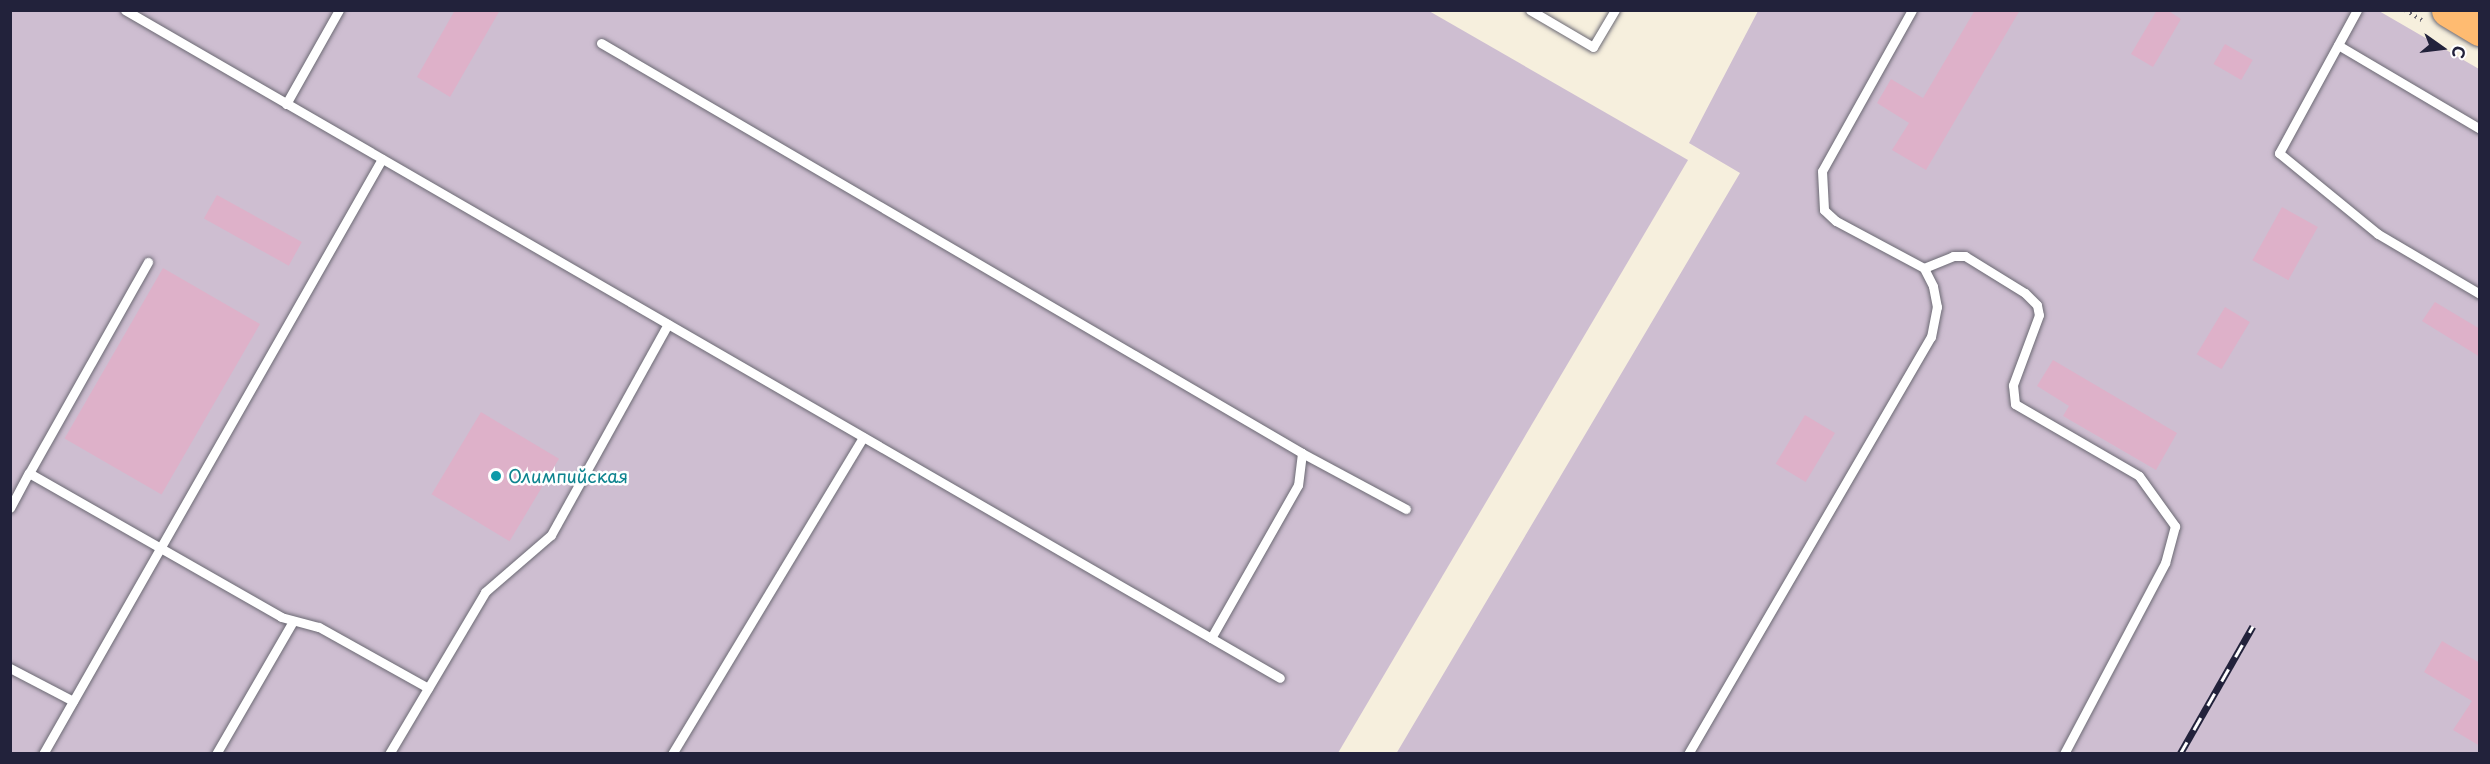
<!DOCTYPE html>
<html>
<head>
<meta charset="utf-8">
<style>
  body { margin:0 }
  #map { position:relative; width:2490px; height:764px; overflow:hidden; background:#f6efdd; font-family:"Playpen Sans",sans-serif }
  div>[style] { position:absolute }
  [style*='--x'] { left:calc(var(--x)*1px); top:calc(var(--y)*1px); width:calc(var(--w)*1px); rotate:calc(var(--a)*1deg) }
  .industrial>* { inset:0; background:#cebed1 }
  .building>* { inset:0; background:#deb1c9; transform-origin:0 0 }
  .path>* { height:4px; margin-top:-2px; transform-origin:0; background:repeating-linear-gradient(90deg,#6c6a74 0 1.5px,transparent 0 6px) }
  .roads { filter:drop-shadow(0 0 2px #6c6a74) drop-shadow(0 0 2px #6c6a74) }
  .lane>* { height:9px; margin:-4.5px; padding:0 4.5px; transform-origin:4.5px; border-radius:4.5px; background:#fff }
  .highway>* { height:33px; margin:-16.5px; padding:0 16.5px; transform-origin:16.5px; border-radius:16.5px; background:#ffbb71 }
  .rail>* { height:7px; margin-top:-3.5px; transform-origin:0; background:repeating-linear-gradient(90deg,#fff 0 14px,#22223b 0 28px); box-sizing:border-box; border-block:2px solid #22223b }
  .dots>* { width:16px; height:16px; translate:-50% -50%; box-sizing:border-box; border:3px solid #fff; border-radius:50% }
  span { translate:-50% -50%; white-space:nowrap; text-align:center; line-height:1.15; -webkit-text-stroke:5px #fff; paint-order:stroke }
  .culture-label { font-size:18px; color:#0d838f }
  .left { translate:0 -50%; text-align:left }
  .frame { position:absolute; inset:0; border:12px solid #22223b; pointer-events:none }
  .north { position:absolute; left:2412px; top:18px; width:60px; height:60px; -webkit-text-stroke:4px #fff; paint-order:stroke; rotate:104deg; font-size:16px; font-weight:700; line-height:24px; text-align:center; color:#22223b }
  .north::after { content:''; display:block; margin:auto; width:21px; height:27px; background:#22223b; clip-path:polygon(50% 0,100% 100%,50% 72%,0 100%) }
</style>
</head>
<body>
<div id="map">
  <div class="industrial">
    <i style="clip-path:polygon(10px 11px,1429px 11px,1688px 160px,1338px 753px,11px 753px)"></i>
    <i style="clip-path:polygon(1758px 11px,2379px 11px,2479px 69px,2479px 753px,1396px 754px,1740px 173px,1689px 143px)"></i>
  </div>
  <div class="building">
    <i style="clip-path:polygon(455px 10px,500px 10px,450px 97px,417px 77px)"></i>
    <i style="clip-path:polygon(1975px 10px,2020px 10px,1926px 170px,1892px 150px,1909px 123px,1877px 103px,1891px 79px,1923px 98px)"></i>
    <i style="clip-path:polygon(2157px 10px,2167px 10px,2181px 19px,2153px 67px,2131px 54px)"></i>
    <i style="left:2225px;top:44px;width:32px;height:23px;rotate:30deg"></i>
    <i style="left:217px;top:195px;width:97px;height:27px;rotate:29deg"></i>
    <i style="left:2282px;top:207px;width:41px;height:61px;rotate:29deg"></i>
    <i style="left:163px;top:268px;width:112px;height:197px;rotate:30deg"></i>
    <i style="clip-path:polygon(2435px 302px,2480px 329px,2480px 357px,2422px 321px)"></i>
    <i style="left:2225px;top:307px;width:29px;height:55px;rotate:31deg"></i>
    <i style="clip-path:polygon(2053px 360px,2177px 433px,2156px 470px,2063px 416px,2069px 406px,2037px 386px)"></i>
    <i style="left:481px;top:412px;width:91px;height:96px;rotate:31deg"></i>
    <i style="left:1805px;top:415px;width:35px;height:57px;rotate:31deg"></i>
    <i style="clip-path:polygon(2442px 641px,2480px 663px,2480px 746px,2453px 730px,2472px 701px,2424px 672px)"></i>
  </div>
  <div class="path">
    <i style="--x:2405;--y:10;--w:23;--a:31"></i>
  </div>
  <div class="roads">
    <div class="lane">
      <i style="--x:125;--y:10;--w:1334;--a:30.04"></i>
      <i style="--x:1530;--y:10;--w:73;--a:30.4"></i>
      <i style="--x:1593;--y:47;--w:43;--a:-59.3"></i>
      <i style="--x:1912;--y:10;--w:184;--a:119.2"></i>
      <i style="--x:1822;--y:171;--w:39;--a:87"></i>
      <i style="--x:1824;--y:210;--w:16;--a:43"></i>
      <i style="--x:1836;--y:221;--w:100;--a:28.1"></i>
      <i style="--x:1924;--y:268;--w:31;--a:-22"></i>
      <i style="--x:1953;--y:256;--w:12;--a:0"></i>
      <i style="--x:1965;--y:256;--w:70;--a:31.7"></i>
      <i style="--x:2025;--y:293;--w:17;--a:45"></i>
      <i style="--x:2037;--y:305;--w:10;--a:79"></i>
      <i style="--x:2039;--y:315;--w:75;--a:110.4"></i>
      <i style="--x:2013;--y:385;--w:19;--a:84"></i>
      <i style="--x:2015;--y:404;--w:143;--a:30.1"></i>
      <i style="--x:2139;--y:476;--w:62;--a:54.2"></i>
      <i style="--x:2175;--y:526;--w:38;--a:105"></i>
      <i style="--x:2165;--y:563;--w:216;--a:117.9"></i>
      <i style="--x:2357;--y:10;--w:163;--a:118.6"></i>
      <i style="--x:2279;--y:153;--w:128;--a:39.3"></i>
      <i style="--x:2378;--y:234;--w:118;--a:30.5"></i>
      <i style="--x:601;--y:43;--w:812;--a:30.32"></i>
      <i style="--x:1302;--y:453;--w:32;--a:97"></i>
      <i style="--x:1298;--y:485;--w:176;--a:119.6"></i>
      <i style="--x:2338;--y:45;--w:165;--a:30.6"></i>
      <i style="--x:286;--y:104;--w:108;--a:-60.6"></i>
      <i style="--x:148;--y:262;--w:242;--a:119.4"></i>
      <i style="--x:29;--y:473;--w:290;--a:29.7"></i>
      <i style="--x:281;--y:617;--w:39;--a:15"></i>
      <i style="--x:319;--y:627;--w:125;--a:29.2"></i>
      <i style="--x:1302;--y:453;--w:118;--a:28.3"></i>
      <i style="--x:10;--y:508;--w:40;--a:-62"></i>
      <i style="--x:10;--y:668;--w:71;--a:27.6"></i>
      <i style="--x:43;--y:754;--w:685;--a:-60.33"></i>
      <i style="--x:216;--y:754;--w:154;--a:-59.9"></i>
      <i style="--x:389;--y:754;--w:188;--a:-59.3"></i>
      <i style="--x:485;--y:592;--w:87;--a:-40.8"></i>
      <i style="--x:551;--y:535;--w:241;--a:-61"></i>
      <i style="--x:672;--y:754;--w:370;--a:-58.9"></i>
      <i style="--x:1688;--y:754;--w:483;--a:-59.8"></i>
      <i style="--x:1931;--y:337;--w:31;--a:-79"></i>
      <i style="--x:1937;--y:307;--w:21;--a:-101"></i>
      <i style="--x:1933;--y:286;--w:20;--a:-117"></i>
    </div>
    <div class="highway">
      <i style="--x:2448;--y:10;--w:37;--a:31"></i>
    </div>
  </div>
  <div class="rail">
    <i style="--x:2180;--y:754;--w:147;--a:-60.3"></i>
  </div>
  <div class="dots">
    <i style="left:496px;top:476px;background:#0f9aa8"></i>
  </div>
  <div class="culture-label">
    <span class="left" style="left:508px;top:476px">Олимпийская</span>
  </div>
  <div class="frame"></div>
  <div class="north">С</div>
</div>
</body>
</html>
